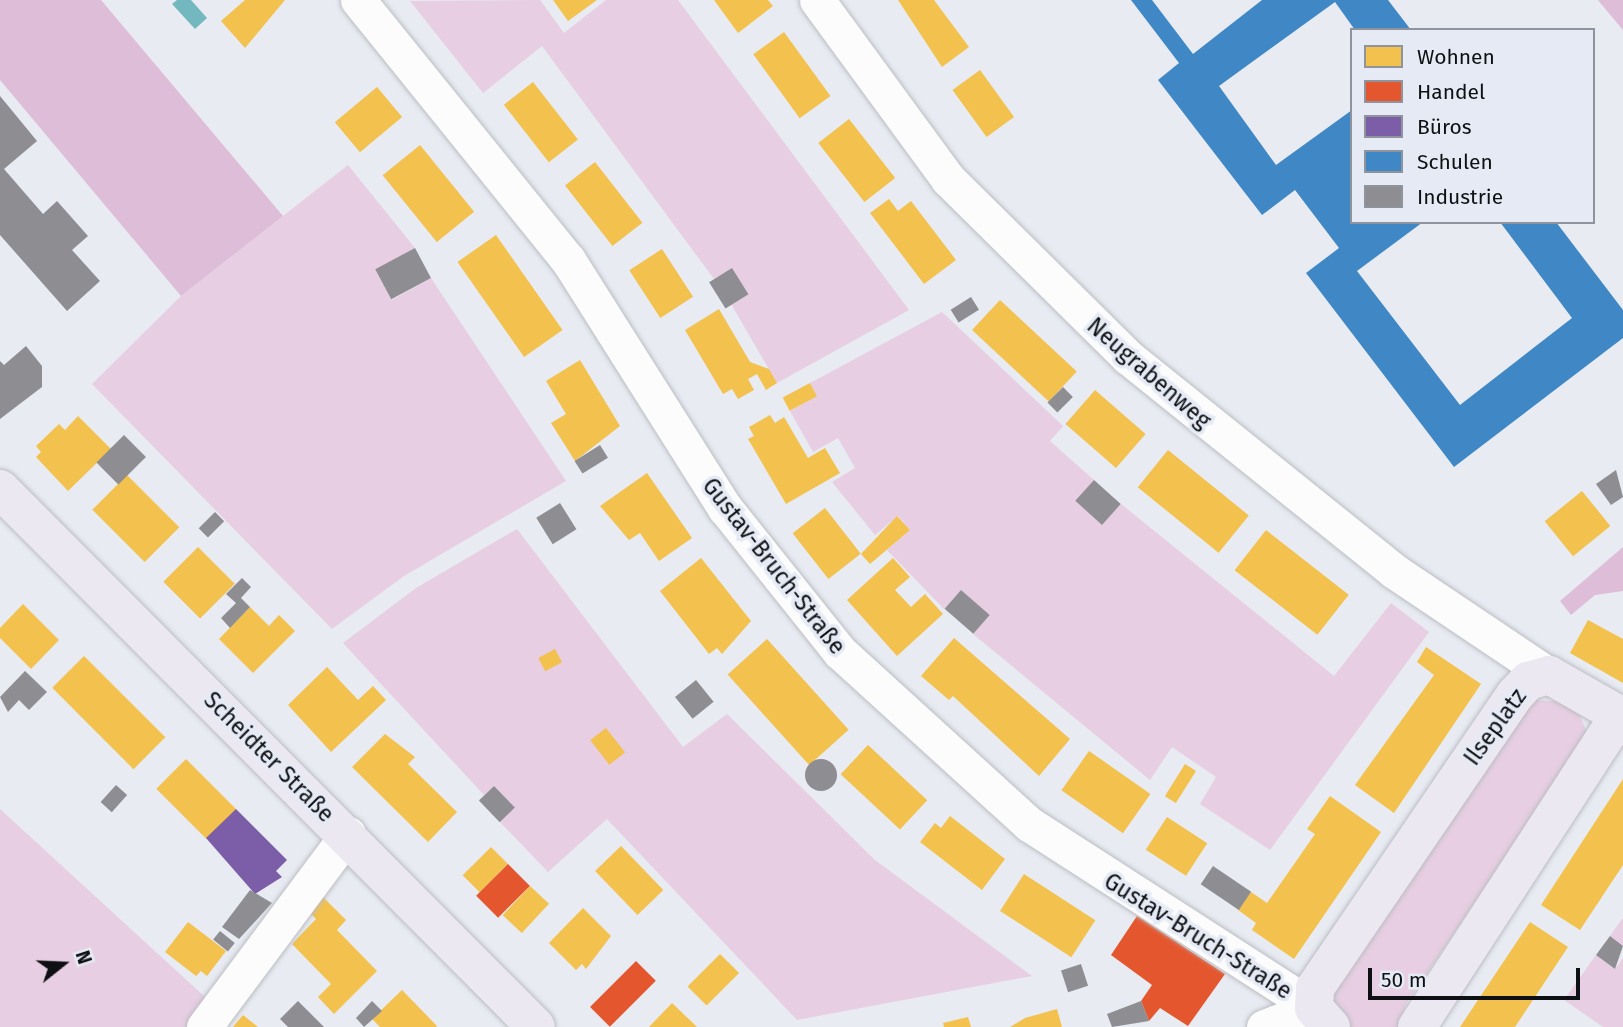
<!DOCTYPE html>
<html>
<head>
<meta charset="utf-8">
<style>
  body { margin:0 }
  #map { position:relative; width:1623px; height:1027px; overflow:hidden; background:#e8ebf2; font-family:"Fira Sans",sans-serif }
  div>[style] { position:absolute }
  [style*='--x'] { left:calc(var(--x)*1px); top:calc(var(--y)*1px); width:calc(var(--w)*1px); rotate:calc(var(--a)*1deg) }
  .green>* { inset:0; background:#e7cee3 }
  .forest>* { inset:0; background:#debdd8 }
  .water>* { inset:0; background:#72b8be }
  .homes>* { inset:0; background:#f2c14e; transform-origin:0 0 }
  .shops>* { inset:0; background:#e4572e; transform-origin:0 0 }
  .offices>* { inset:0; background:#7b5ea7 }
  .schools>* { inset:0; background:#3f88c5 }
  .industry>* { inset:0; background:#8d8d92; transform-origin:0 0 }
  .round { border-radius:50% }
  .roads { filter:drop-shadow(0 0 2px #bbbdc2) drop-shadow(0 0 2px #bbbdc2) }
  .minor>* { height:35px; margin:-17.5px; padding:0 17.5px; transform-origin:17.5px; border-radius:17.5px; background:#fcfcfd }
  .major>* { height:38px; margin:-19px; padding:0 19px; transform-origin:19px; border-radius:19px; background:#ebe8f1 }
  span { translate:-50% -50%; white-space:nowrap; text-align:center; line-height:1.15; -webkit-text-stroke:7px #e5eaf5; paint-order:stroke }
  .street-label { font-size:23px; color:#0e1013 }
  .legend { position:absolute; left:1350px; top:28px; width:245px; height:196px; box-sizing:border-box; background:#e5eaf5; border:2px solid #8f939b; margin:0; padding:9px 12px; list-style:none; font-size:21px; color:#0e1013 }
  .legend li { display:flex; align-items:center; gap:14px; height:35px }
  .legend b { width:35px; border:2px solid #8f939b }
  .north { position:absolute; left:28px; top:929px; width:70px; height:70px; -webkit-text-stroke:5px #e5eaf5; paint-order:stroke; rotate:72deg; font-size:19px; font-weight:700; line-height:28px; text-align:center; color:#0e1013 }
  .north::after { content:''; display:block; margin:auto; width:24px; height:32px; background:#0e1013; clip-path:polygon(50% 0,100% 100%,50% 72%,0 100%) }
  .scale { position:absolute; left:1368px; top:968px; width:212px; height:32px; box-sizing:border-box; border:4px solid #0e1013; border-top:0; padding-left:9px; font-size:21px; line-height:24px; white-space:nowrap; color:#0e1013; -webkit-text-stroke:5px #e5eaf5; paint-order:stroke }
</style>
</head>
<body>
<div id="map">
  <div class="green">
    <i style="clip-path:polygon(540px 0,564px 33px,606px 0,678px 0,909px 310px,777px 383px,731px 304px,747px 294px,732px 269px,714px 279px,542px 46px,483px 93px,410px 1px)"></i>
    <i style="clip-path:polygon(348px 165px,415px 248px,376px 270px,392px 300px,431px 278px,566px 481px,404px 576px,332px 629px,92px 384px,181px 296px)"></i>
    <i style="clip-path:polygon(942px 312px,1063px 426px,1050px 441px,1094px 480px,1076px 501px,1102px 525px,1121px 504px,1334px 676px,1391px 603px,1429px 632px,1270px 850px,1200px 804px,1216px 777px,1172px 747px,1150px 780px,973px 634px,989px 615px,961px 590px,944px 609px,887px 550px,910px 530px,898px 516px,875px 535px,832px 482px,855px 468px,838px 438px,813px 452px,790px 411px,817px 396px,810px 383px)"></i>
    <i style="clip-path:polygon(517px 529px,683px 747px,727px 714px,875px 860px,1032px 976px,797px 1020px,607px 819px,548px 872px,500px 822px,514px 807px,494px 786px,484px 795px,343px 643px,416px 588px)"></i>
    <i style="clip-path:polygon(1532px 700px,1558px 701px,1580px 715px,1588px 736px,1406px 1004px,1398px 1027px,1347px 1027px,1332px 1008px,1334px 981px)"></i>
    <i style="clip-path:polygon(0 809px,205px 997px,186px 1027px,0 1027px)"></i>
    <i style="clip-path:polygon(1622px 919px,1623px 919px,1623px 946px,1610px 936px)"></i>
    <i style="clip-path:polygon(1596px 955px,1615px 969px,1623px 958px,1623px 1027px,1603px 1027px,1564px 1000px)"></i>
  </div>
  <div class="forest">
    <i style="clip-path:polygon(0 0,101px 0,283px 216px,181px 296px,0 80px)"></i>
    <i style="clip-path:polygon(1598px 0,1623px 0,1623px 30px,1602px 5px)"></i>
    <i style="clip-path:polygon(1623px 547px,1623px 591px,1595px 595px,1571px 615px,1560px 601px)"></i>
  </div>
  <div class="water">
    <i style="clip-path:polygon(177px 0,191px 0,207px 18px,195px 29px,172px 4px)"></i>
  </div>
  <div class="homes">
    <i style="clip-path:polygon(245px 0,285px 0,245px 48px,221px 21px)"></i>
    <i style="clip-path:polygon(553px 0,597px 0,568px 21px)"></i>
    <i style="clip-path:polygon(714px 0,768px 0,773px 6px,738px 33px)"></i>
    <i style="clip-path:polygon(898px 0,934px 0,969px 47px,942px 67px)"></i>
    <i style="left:784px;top:32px;width:79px;height:38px;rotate:54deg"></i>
    <i style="left:980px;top:70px;width:58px;height:34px;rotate:54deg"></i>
    <i style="left:533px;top:82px;width:73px;height:37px;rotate:52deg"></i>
    <i style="left:377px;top:87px;width:39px;height:55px;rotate:50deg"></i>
    <i style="left:849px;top:119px;width:75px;height:39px;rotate:52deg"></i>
    <i style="left:420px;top:145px;width:86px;height:48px;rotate:51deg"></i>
    <i style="left:595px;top:162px;width:77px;height:38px;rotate:52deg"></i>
    <i style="clip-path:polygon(889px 199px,898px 211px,911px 201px,956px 260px,924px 284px,870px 213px)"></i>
    <i style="left:496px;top:235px;width:116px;height:47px;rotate:55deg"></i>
    <i style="left:662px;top:249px;width:57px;height:39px;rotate:57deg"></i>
    <i style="left:1000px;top:300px;width:105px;height:41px;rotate:43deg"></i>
    <i style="clip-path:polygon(719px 309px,750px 362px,769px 369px,777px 383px,766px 390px,757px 374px,748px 379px,754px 390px,738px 399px,732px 389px,723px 394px,685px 330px)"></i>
    <i style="clip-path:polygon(580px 360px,620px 426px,575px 461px,551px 423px,566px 414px,546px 381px)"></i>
    <i style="left:810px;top:383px;width:15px;height:31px;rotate:62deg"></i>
    <i style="left:1095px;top:390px;width:67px;height:45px;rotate:41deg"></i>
    <i style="clip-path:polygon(770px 415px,775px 423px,784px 417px,808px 458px,825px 448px,840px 473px,786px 504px,748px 439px,754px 436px,749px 427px)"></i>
    <i style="clip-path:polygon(78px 416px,111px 449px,68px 491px,36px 457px,41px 452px,36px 446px,59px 424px,65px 430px)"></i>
    <i style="left:1168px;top:450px;width:104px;height:48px;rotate:39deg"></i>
    <i style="clip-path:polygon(647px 473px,692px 538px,659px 561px,640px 533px,629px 540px,600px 506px)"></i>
    <i style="left:127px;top:475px;width:74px;height:49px;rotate:45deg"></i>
    <i style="left:1582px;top:491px;width:45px;height:48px;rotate:51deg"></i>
    <i style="left:825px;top:508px;width:58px;height:41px;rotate:52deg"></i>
    <i style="clip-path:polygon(897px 516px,910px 530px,870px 564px,861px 554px)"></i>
    <i style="left:1266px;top:530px;width:105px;height:51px;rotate:38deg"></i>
    <i style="left:198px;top:547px;width:52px;height:49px;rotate:45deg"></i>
    <i style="clip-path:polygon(701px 558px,751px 621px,722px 654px,717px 648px,709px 654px,660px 591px)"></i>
    <i style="clip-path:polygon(893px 558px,910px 577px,895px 590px,911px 607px,925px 594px,943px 614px,897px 656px,847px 600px)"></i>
    <i style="clip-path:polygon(23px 604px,59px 640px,31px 669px,0 638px,0 628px)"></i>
    <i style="clip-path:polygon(250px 607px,269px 626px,279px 615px,295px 631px,253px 673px,219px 639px)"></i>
    <i style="clip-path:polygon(1588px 620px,1623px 639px,1623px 683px,1570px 653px)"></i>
    <i style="clip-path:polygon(954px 638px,1070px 739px,1039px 776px,953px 696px,949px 700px,921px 676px)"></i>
    <i style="left:767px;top:639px;width:122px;height:53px;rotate:48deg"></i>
    <i style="clip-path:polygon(1426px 647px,1481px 684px,1394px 813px,1355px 785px,1434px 675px,1417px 662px)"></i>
    <i style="left:555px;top:649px;width:15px;height:19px;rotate:62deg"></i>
    <i style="left:84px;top:656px;width:115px;height:45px;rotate:45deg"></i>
    <i style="clip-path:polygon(327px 667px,358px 700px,373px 686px,386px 700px,331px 752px,288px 705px)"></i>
    <i style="left:606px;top:728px;width:31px;height:20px;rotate:52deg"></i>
    <i style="clip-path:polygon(385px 734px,415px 757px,408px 764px,457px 812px,428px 842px,352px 767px)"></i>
    <i style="left:868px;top:745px;width:81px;height:40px;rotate:43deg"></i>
    <i style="left:1089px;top:751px;width:75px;height:48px;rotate:35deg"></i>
    <i style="left:186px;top:759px;width:71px;height:42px;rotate:45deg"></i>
    <i style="left:1185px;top:764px;width:13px;height:38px;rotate:32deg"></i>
    <i style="clip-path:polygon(1623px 779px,1623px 865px,1580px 930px,1541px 905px)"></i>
    <i style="clip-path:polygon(1330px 796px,1381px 832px,1294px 959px,1252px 930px,1256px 923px,1238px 910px,1251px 892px,1267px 903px,1315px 834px,1307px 829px)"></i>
    <i style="clip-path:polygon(950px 816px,1005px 859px,982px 890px,920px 842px,935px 823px,941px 828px)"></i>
    <i style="left:1167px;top:817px;width:48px;height:39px;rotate:33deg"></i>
    <i style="left:621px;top:846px;width:61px;height:36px;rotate:46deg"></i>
    <i style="left:491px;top:847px;width:24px;height:40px;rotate:45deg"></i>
    <i style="left:1024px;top:874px;width:85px;height:44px;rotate:33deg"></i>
    <i style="left:530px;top:886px;width:26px;height:40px;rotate:43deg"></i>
    <i style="clip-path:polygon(322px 896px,346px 920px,337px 930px,377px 971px,334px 1014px,318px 997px,331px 984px,292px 944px,316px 919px,308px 911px)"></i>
    <i style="clip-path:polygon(583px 908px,611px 936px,586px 969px,582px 964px,576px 970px,549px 943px)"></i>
    <i style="clip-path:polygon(188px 922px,226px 951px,207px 976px,201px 971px,196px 976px,165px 952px)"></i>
    <i style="clip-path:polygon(1530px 922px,1568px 947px,1515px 1027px,1460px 1027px)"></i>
    <i style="left:720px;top:954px;width:27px;height:46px;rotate:45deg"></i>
    <i style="clip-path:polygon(402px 990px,437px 1026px,436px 1027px,380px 1027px,372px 1019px)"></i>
    <i style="clip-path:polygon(672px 1003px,694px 1024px,697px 1027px,649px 1027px)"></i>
    <i style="clip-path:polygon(1057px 1009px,1062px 1027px,1010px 1027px,1025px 1018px)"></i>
    <i style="clip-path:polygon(243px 1015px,258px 1027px,233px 1027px)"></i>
    <i style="clip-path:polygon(968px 1017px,971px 1027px,944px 1027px,943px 1023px)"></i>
  </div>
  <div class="shops">
    <i style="left:508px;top:864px;width:31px;height:45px;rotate:45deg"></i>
    <i style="clip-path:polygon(1137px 916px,1225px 974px,1188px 1026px,1160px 1008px,1149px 1021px,1141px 1001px,1152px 985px,1111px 955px)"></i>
    <i style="left:636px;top:961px;width:28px;height:65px;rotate:45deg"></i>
  </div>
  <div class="offices">
    <i style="clip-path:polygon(236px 809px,287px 860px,276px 871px,282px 877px,255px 894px,206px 838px)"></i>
  </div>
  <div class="schools">
    <i style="clip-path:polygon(1131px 0,1152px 0,1193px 54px,1262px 0,1388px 0,1411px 30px,1355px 30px,1335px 2px,1219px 86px,1276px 165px,1352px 110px,1352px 222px,1423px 222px,1357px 271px,1460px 405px,1572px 318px,1500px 222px,1556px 222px,1623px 310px,1623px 338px,1454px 467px,1306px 273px,1339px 248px,1295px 190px,1262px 215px,1158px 80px,1179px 63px)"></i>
  </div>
  <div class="industry">
    <i style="clip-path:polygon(0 96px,37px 141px,4px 169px,43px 214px,57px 201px,88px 236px,72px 250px,100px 281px,67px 311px,0 235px)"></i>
    <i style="left:415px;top:248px;width:34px;height:45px;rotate:62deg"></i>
    <i style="left:732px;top:268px;width:31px;height:27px;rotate:58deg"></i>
    <i style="left:971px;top:297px;width:15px;height:24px;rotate:58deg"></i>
    <i style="clip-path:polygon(26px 346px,42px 366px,42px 387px,0 419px,0 361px,4px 365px)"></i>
    <i style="left:1063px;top:387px;width:14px;height:22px;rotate:45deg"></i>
    <i style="left:124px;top:435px;width:31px;height:39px;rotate:45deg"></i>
    <i style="left:600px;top:445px;width:15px;height:30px;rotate:58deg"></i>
    <i style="clip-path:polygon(1616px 470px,1623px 497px,1611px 505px,1596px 484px)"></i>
    <i style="left:1094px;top:480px;width:36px;height:28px;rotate:42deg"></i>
    <i style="left:560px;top:503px;width:31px;height:28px;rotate:58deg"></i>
    <i style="left:215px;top:512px;width:13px;height:23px;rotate:45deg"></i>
    <i style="clip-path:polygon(242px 578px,251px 587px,241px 598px,250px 607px,230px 628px,221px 618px,236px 603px,226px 594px)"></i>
    <i style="left:961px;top:590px;width:38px;height:25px;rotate:41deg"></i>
    <i style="clip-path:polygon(25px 671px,47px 692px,29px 710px,19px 700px,8px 712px,0 697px)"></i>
    <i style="left:696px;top:680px;width:28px;height:27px;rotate:51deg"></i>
    <i class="round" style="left:805px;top:759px;width:32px;height:32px"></i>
    <i style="left:116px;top:785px;width:15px;height:23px;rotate:42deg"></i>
    <i style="left:494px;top:786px;width:30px;height:21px;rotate:46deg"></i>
    <i style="left:1213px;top:866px;width:46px;height:22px;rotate:34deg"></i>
    <i style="clip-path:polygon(250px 890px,272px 903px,239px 939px,222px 927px)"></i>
    <i style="left:220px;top:931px;width:19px;height:11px;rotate:39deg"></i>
    <i style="clip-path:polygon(1610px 936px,1623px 946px,1615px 969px,1596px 955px)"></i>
    <i style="left:1081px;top:964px;width:23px;height:21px;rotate:72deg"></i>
    <i style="clip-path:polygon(298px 1001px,324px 1027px,288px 1027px,280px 1019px)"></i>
    <i style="clip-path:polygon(372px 1001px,382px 1011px,364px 1027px,356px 1018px)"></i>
    <i style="clip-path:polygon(1141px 1001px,1149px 1021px,1112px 1027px,1107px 1014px)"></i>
  </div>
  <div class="roads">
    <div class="minor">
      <i style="--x:358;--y:0;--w:334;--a:51.1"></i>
      <i style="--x:568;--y:260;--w:294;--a:57.7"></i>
      <i style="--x:725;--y:508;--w:184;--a:51.4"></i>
      <i style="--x:840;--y:652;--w:256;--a:42.3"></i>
      <i style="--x:1029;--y:824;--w:339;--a:32.8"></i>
      <i style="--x:817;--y:0;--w:222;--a:53.8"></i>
      <i style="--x:948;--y:179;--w:253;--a:44.7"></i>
      <i style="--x:1128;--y:357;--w:341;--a:38.8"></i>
      <i style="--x:1394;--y:571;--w:187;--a:33.9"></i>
      <i style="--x:204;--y:1027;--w:241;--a:-53.3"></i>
      <i style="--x:1264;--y:1027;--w:53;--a:-20.8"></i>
    </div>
    <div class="major">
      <i style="--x:0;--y:489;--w:759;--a:45.11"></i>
      <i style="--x:1331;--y:1027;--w:25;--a:-132"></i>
      <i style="--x:1314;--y:1008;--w:20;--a:-87"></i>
      <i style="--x:1315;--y:988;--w:355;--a:-55.7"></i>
      <i style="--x:1515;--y:695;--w:19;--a:-47"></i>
      <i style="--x:1528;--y:681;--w:22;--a:-16"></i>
      <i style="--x:1549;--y:675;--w:85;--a:29.6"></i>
      <i style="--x:1417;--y:1027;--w:372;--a:-57"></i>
    </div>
  </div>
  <div class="street-label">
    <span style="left:1149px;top:373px;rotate:41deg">Neugrabenweg</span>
    <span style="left:774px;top:566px;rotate:52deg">Gustav-Bruch-Straße</span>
    <span style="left:1495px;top:727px;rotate:-54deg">Ilseplatz</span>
    <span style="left:269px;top:757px;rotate:45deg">Scheidter Straße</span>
    <span style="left:1198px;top:936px;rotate:32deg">Gustav-Bruch-Straße</span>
  </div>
  <ul class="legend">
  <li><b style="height:19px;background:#f2c14e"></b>Wohnen</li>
  <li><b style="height:19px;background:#e4572e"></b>Handel</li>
  <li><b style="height:19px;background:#7b5ea7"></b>Büros</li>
  <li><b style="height:19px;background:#3f88c5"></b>Schulen</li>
  <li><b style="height:19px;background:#8d8d92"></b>Industrie</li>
  </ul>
  <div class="north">N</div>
  <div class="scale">50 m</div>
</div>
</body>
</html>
